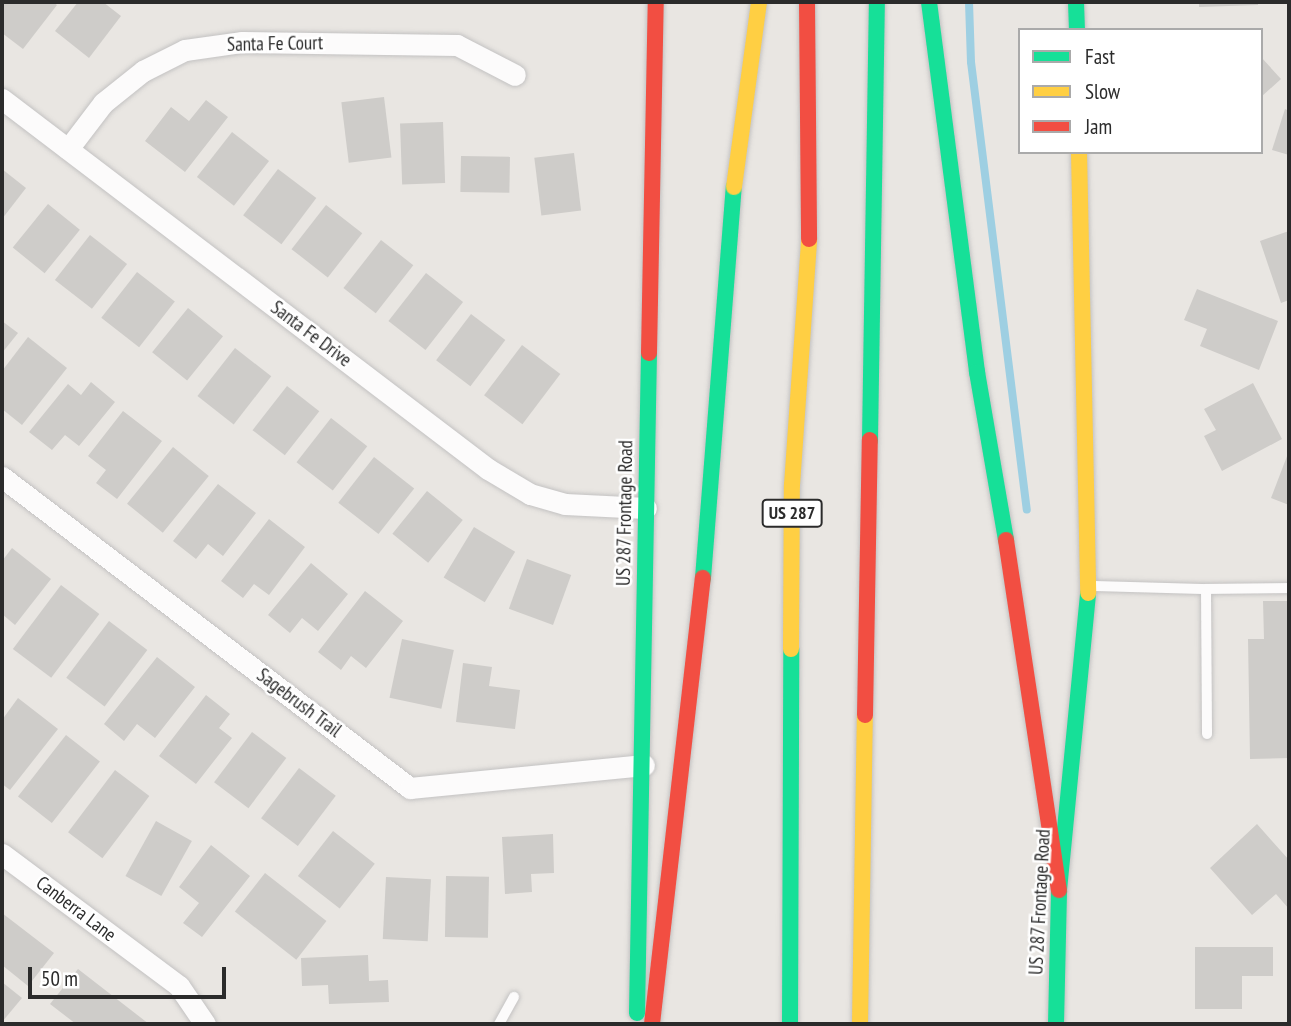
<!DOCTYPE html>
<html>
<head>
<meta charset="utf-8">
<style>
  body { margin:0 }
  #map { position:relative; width:1291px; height:1026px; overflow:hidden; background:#e9e6e2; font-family:"PT Sans Narrow",sans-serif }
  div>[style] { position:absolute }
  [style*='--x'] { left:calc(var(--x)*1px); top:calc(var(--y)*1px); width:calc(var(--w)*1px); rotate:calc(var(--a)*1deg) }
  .stream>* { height:8px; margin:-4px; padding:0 4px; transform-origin:4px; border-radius:4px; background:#9ecfe2 }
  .building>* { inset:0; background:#ceccc9; transform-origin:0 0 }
  .roads { filter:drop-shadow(0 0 2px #c3c2c2) drop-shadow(0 0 2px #c3c2c2) }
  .lane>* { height:10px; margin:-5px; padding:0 5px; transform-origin:5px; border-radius:5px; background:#fcfbfb }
  .street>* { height:21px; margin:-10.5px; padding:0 10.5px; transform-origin:10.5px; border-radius:10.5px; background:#fcfbfb }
  .fast>* { height:16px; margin:-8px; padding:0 8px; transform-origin:8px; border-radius:8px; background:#16e098 }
  .slow>* { height:16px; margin:-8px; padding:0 8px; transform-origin:8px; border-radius:8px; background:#ffcf43 }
  .jam>* { height:16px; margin:-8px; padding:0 8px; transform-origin:8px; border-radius:8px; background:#f24e42 }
  span { translate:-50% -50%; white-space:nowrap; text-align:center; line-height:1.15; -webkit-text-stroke:5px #fff; paint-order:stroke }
  .shield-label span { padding:2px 5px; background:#fff; border:2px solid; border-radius:5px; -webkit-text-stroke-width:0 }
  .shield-label { font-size:18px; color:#2b2b2b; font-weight:700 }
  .street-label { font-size:19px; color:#2b2b2b }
  .frame { position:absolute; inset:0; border:4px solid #2b2b2b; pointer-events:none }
  .legend { position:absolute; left:1018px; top:28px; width:245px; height:126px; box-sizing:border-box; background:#fff; border:2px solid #aaa; margin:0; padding:9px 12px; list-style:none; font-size:21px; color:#2b2b2b }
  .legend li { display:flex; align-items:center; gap:14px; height:35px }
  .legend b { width:35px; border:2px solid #aaa }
  .scale { position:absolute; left:28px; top:967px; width:198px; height:32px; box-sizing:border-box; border:4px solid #2b2b2b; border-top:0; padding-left:9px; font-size:21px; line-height:24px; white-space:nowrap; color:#2b2b2b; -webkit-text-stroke:5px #fff; paint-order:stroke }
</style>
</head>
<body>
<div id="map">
  <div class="stream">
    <i style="--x:969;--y:2;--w:60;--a:88.1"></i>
    <i style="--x:971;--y:62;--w:451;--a:82.9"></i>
  </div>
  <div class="building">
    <i style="clip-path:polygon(2px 2px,53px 2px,57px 5px,23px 49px,2px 33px)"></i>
    <i style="clip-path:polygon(78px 2px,103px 2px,121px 16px,89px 58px,55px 31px)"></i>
    <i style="clip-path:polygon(1199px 2px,1258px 2px,1258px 5px,1199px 7px)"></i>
    <i style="clip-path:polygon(1261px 57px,1281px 79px,1261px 97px)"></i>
    <i style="left:384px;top:97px;width:61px;height:43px;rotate:83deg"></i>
    <i style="clip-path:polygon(206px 100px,228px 117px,185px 172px,145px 141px,171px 107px,189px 121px)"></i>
    <i style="clip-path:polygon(1285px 109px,1289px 111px,1289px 155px,1272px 150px)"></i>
    <i style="left:443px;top:122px;width:61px;height:43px;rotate:88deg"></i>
    <i style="left:232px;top:132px;width:47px;height:57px;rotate:38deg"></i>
    <i style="left:574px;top:153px;width:58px;height:40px;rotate:83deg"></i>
    <i style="left:461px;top:156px;width:49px;height:36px;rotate:1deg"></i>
    <i style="clip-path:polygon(2px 169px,26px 188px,2px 219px)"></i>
    <i style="left:278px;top:169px;width:48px;height:58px;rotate:37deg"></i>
    <i style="left:48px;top:204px;width:41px;height:56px;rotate:39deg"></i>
    <i style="left:326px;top:205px;width:46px;height:56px;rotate:38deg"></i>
    <i style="clip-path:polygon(1289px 231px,1289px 300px,1281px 303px,1260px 241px)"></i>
    <i style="left:90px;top:235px;width:47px;height:57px;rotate:38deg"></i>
    <i style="left:381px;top:240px;width:41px;height:61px;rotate:38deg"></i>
    <i style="left:137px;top:272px;width:48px;height:58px;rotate:38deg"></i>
    <i style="left:426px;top:273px;width:47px;height:61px;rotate:38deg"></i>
    <i style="clip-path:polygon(1197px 289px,1278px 321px,1259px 370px,1200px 346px,1207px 329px,1184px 320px)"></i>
    <i style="left:188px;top:308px;width:45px;height:57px;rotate:39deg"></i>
    <i style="left:471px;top:314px;width:43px;height:58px;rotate:37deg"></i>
    <i style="clip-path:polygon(2px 321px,18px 333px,2px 353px)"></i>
    <i style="clip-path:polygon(28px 337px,67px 368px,22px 425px,2px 409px,2px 371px)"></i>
    <i style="left:522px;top:345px;width:48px;height:63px;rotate:37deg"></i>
    <i style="left:235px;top:348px;width:46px;height:61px;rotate:38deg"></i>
    <i style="clip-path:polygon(91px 382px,115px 402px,79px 446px,65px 435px,52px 450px,29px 432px,68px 384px,81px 395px)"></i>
    <i style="clip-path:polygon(1253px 383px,1282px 439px,1222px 471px,1204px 436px,1216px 430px,1204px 409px)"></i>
    <i style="left:287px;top:386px;width:41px;height:56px;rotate:38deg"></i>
    <i style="clip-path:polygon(123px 411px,162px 441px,117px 499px,96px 483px,106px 470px,88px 456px)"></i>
    <i style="left:331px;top:418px;width:46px;height:56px;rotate:38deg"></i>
    <i style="left:173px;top:447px;width:46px;height:73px;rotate:39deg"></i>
    <i style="clip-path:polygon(1289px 451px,1289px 505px,1271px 498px)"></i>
    <i style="left:374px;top:457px;width:51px;height:58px;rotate:38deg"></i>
    <i style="clip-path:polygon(218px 484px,256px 513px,223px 556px,208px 544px,196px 559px,173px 541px)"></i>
    <i style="left:427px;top:491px;width:46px;height:55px;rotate:39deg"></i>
    <i style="clip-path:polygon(269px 519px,305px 547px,269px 595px,254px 584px,243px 598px,221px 581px)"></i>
    <i style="left:474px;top:527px;width:48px;height:59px;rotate:31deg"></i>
    <i style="clip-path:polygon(12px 548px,51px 579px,15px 625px,2px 614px,2px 561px)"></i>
    <i style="left:527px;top:559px;width:47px;height:53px;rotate:20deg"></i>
    <i style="clip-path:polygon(311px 563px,348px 594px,318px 631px,302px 618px,290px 633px,268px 615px)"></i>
    <i style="left:61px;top:585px;width:48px;height:80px;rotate:37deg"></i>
    <i style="clip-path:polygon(365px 591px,403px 621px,366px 668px,351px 656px,341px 670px,318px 652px)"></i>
    <i style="clip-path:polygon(1263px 601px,1289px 601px,1289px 758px,1250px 759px,1248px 639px,1264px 639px)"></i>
    <i style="left:109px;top:621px;width:48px;height:71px;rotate:37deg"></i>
    <i style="left:402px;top:639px;width:53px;height:60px;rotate:12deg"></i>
    <i style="clip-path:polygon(157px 657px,195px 687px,155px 738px,137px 724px,124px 741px,104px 724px)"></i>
    <i style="clip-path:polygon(463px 663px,492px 667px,489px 686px,520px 690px,515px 729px,456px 722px)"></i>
    <i style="clip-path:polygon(206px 695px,230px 714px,219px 728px,232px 738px,196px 784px,159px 756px)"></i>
    <i style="clip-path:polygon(18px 698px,58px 729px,10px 790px,2px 784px,2px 720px)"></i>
    <i style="left:252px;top:732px;width:43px;height:63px;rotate:37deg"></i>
    <i style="left:66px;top:735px;width:43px;height:78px;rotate:38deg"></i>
    <i style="left:299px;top:768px;width:46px;height:63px;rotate:37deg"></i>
    <i style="left:115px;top:770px;width:43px;height:78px;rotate:37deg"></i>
    <i style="left:156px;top:821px;width:41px;height:63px;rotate:29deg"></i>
    <i style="clip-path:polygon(1257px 824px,1289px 860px,1289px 909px,1276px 894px,1252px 915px,1210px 868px)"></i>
    <i style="left:333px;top:831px;width:53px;height:57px;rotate:38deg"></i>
    <i style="clip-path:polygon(553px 834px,554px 873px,531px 874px,532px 892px,505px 894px,502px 837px)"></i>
    <i style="clip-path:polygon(211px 845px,250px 876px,202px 937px,183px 923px,199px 903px,179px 887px)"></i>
    <i style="left:265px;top:873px;width:78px;height:49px;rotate:38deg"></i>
    <i style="left:446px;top:876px;width:43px;height:61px;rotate:1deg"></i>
    <i style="left:386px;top:877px;width:45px;height:62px;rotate:3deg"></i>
    <i style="clip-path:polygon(2px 913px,54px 953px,28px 986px,2px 965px)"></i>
    <i style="clip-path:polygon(1195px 947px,1273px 947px,1273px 976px,1242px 976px,1242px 1009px,1195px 1009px)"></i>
    <i style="clip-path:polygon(368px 955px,369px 981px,388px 980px,389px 1002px,329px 1004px,328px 985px,302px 986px,301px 958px)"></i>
    <i style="clip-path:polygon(78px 969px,149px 1024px,76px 1024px,50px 1004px)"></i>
    <i style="clip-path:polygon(2px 982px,22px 998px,2px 1022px)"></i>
  </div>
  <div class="roads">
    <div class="lane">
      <i style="--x:1091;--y:586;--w:115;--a:1.5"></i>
      <i style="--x:1206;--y:589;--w:145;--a:89.6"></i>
      <i style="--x:1206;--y:589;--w:83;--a:-0.7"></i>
      <i style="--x:499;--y:1024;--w:31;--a:-61"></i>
    </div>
    <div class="street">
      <i style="--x:2;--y:99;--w:611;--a:37.28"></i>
      <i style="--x:488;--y:469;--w:49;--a:30.8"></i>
      <i style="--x:530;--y:494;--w:36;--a:16"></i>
      <i style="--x:565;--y:504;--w:81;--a:2.8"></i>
      <i style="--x:68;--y:149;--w:58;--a:-52.7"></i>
      <i style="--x:103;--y:103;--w:51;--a:-38.7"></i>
      <i style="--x:143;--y:71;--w:47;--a:-26.6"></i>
      <i style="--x:185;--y:50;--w:58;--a:-8"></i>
      <i style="--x:242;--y:42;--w:215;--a:0.8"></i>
      <i style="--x:457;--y:45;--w:65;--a:27.3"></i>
      <i style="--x:2;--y:477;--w:513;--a:37.32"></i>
      <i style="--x:410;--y:788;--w:235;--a:-5.6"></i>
      <i style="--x:2;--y:854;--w:221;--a:36.7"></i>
      <i style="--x:179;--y:986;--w:46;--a:55.6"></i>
    </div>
    <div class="fast">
      <i style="--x:929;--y:2;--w:373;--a:82.6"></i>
      <i style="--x:977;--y:372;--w:170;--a:80.2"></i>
      <i style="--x:1076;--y:2;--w:28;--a:88"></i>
      <i style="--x:870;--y:440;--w:438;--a:-89.1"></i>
      <i style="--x:703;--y:578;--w:392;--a:-85.5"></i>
      <i style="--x:637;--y:1013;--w:660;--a:-88.96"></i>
      <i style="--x:790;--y:1024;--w:375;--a:-89.8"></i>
      <i style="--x:1056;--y:1024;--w:134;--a:-88.7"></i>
      <i style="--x:1059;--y:890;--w:298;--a:-84.4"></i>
    </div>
    <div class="slow">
      <i style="--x:1079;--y:152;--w:441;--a:88.8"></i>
      <i style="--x:734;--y:187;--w:187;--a:-82.3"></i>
      <i style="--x:791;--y:649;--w:164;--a:-89.7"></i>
      <i style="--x:792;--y:485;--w:247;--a:-86"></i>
      <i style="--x:860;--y:1024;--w:309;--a:-89.1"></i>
    </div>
    <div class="jam">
      <i style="--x:807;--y:2;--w:237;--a:89.5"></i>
      <i style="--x:649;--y:353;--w:351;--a:-88.9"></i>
      <i style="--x:1006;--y:540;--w:354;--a:81.4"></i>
      <i style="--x:865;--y:715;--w:275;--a:-89"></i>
      <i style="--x:652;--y:1024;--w:449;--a:-83.5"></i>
    </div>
  </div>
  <div class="shield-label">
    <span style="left:792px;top:513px">US 287</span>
  </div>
  <div class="street-label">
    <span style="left:275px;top:44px;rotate:-1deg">Santa Fe Court</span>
    <span style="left:311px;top:334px;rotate:37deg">Santa Fe Drive</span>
    <span style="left:625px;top:513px;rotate:-89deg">US 287 Frontage Road</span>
    <span style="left:299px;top:703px;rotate:37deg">Sagebrush Trail</span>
    <span style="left:1040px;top:902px;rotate:-87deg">US 287 Frontage Road</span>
    <span style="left:76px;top:909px;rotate:37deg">Canberra Lane</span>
  </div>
  <div class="frame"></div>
  <ul class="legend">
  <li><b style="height:9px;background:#16e098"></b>Fast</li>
  <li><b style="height:9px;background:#ffcf43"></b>Slow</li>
  <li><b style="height:9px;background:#f24e42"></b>Jam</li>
  </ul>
  <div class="scale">50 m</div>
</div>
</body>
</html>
